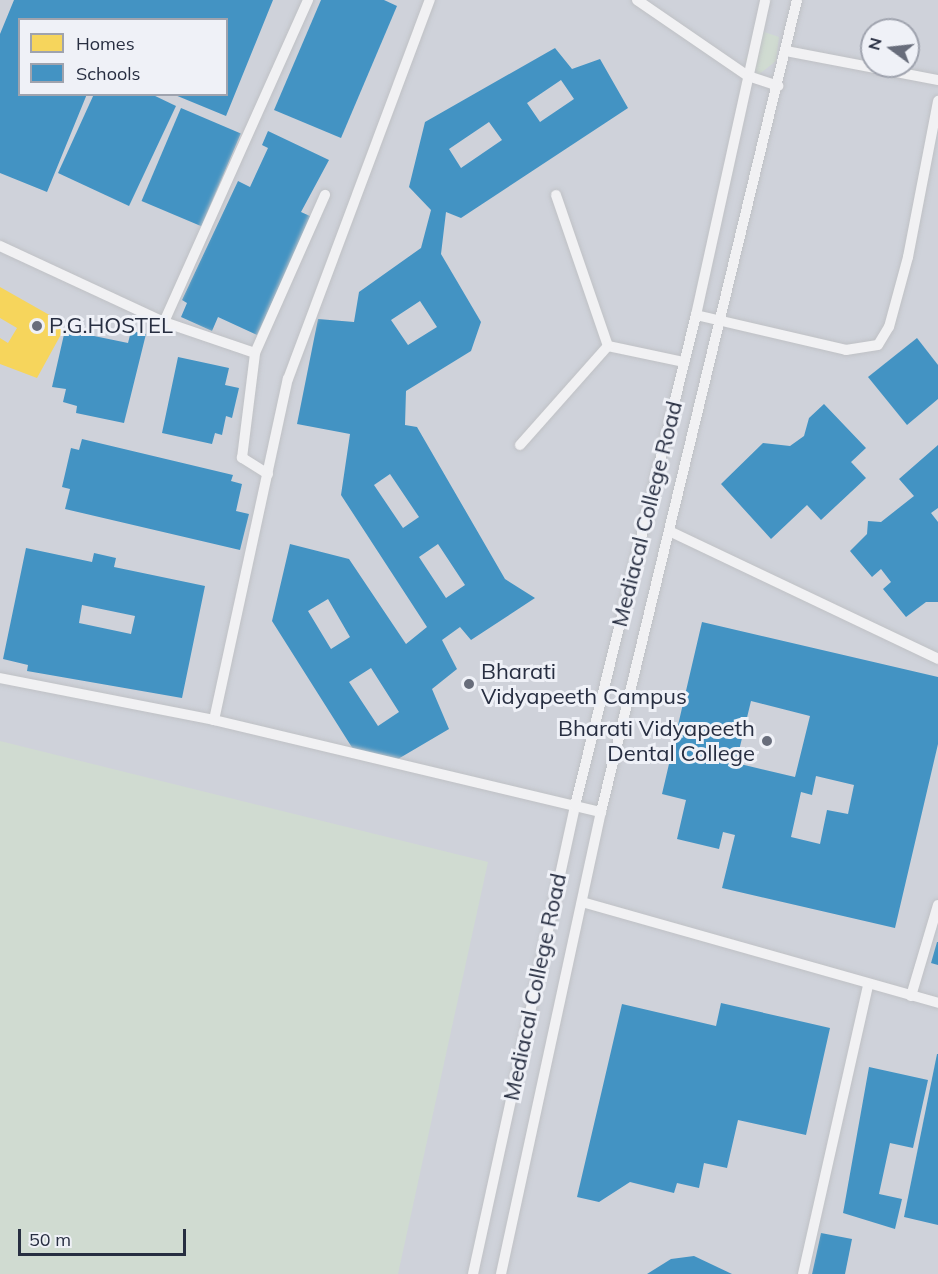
<!DOCTYPE html>
<html>
<head>
<meta charset="utf-8">
<style>
  body { margin:0 }
  #map { position:relative; width:938px; height:1274px; overflow:hidden; background:#e1e3e7; font-family:Mulish,sans-serif }
  div>[style] { position:absolute }
  [style*='--x'] { left:calc(var(--x)*1px); top:calc(var(--y)*1px); width:calc(var(--w)*1px); rotate:calc(var(--a)*1deg) }
  .built>* { inset:0; background:#cfd2da }
  .green>* { inset:0; background:#d0dbd1 }
  .homes>* { inset:0; background:#f6d55c }
  .schools>* { inset:0; background:#4393c3; transform-origin:0 0 }
  .roads { filter:drop-shadow(0 0 2px #bfc1c5) drop-shadow(0 0 2px #bfc1c5) }
  .lane>* { height:10px; margin:-5px; padding:0 5px; transform-origin:5px; border-radius:5px; background:#f1f1f3 }
  .dots>* { width:16px; height:16px; translate:-50% -50%; box-sizing:border-box; border:3px solid #eff1f7; border-radius:50% }
  span { translate:-50% -50%; white-space:nowrap; text-align:center; line-height:1.15; -webkit-text-stroke:6px #eff1f7; paint-order:stroke }
  .poi-label { font-size:22px; color:#272e41 }
  .left { translate:0 -50%; text-align:left }
  .right { translate:-100% -50%; text-align:right }
  .street-label { font-size:22px; color:#272e41 }
  .legend { position:absolute; left:18px; top:18px; width:210px; height:78px; box-sizing:border-box; background:#eff1f7; border:2px solid #9fa3ae; margin:0; padding:8px 10px; list-style:none; font-size:18px; color:#272e41 }
  .legend li { display:flex; align-items:center; gap:12px; height:30px }
  .legend b { width:30px; border:2px solid #9fa3ae }
  .north { position:absolute; left:860px; top:18px; width:60px; height:60px; box-sizing:border-box; background:#eff1f7; border:2px solid #9fa3ae; border-radius:50%; rotate:285deg; font-size:16px; font-weight:700; line-height:24px; text-align:center; color:#272e41 }
  .north::after { content:''; display:block; margin:auto; width:21px; height:27px; background:#686d7b; clip-path:polygon(50% 0,100% 100%,50% 72%,0 100%) }
  .scale { position:absolute; left:18px; top:1229px; width:168px; height:27px; box-sizing:border-box; border:3px solid #272e41; border-top:0; padding-left:8px; font-size:18px; line-height:21px; white-space:nowrap; color:#272e41; -webkit-text-stroke:4px #eff1f7; paint-order:stroke }
</style>
</head>
<body>
<div id="map">
  <div class="built">
    <i style="clip-path:polygon(evenodd,0 0,938px 0,938px 1274px,0 1274px,0 0,20px 20px,226px 20px,226px 94px,20px 94px,20px 20px,0 0,872px 30px,908px 30px,908px 66px,872px 66px,872px 30px)"></i>
  </div>
  <div class="green">
    <i style="clip-path:polygon(764px 32px,779px 37px,776px 61px,758px 75px,745px 60px)"></i>
    <i style="clip-path:polygon(0 741px,488px 862px,398px 1274px,0 1274px)"></i>
  </div>
  <div class="homes">
    <i style="clip-path:polygon(0 287px,53px 317px,51px 322px,64px 329px,37px 378px,0 364px,0 338px,8px 343px,17px 328px,0 318px)"></i>
  </div>
  <div class="schools">
    <i style="clip-path:polygon(14px 0,273px 0,226px 116px,175px 95px,226px 94px,226px 20px,20px 20px,20px 94px,87px 94px,47px 192px,0 173px,0 34px)"></i>
    <i style="clip-path:polygon(321px 0,384px 0,397px 6px,341px 138px,274px 110px)"></i>
    <i style="clip-path:polygon(evenodd,555px 48px,572px 69px,600px 59px,628px 108px,461px 218px,446px 212px,441px 254px,481px 322px,471px 351px,406px 391px,405px 425px,417px 427px,505px 579px,535px 598px,471px 640px,460px 627px,442px 640px,457px 669px,432px 689px,449px 729px,398px 759px,353px 749px,272px 621px,290px 544px,349px 559px,406px 644px,427px 627px,341px 495px,350px 434px,297px 424px,318px 319px,354px 322px,359px 292px,421px 248px,431px 210px,409px 187px,425px 122px,555px 48px,561px 80px,574px 99px,540px 122px,527px 103px,561px 80px,555px 48px,489px 122px,502px 140px,461px 168px,449px 149px,489px 122px,555px 48px,420px 301px,437px 327px,408px 345px,391px 320px,420px 301px,555px 48px,390px 474px,419px 517px,403px 528px,374px 485px,390px 474px,555px 48px,438px 544px,465px 585px,446px 598px,419px 557px,438px 544px,555px 48px,328px 599px,350px 637px,331px 649px,308px 611px,328px 599px,555px 48px,371px 668px,399px 712px,378px 726px,349px 682px,371px 668px)"></i>
    <i style="clip-path:polygon(94px 94px,151px 94px,176px 106px,129px 206px,58px 173px)"></i>
    <i style="left:181px;top:108px;width:65px;height:101px;rotate:23deg"></i>
    <i style="clip-path:polygon(268px 131px,329px 160px,301px 212px,312px 217px,257px 335px,218px 317px,212px 331px,181px 317px,187px 303px,182px 300px,238px 181px,250px 187px,268px 148px,262px 145px)"></i>
    <i style="clip-path:polygon(65px 330px,128px 343px,131px 331px,146px 334px,124px 423px,76px 413px,77px 406px,63px 402px,66px 389px,52px 387px)"></i>
    <i style="clip-path:polygon(917px 338px,938px 365px,938px 399px,907px 425px,868px 377px)"></i>
    <i style="clip-path:polygon(178px 357px,229px 368px,225px 385px,239px 388px,232px 418px,226px 416px,222px 435px,215px 433px,212px 444px,162px 433px)"></i>
    <i style="clip-path:polygon(824px 404px,866px 448px,851px 462px,866px 478px,821px 520px,807px 505px,771px 539px,721px 484px,763px 443px,790px 446px,804px 436px,809px 418px)"></i>
    <i style="clip-path:polygon(82px 439px,233px 475px,231px 481px,242px 484px,236px 511px,249px 514px,240px 550px,65px 509px,70px 489px,62px 487px,71px 448px,79px 450px)"></i>
    <i style="clip-path:polygon(938px 445px,938px 508px,931px 513px,938px 522px,938px 602px,926px 602px,906px 617px,883px 589px,891px 582px,881px 569px,872px 577px,850px 551px,867px 534px,868px 521px,881px 522px,914px 496px,899px 479px)"></i>
    <i style="clip-path:polygon(evenodd,26px 548px,92px 562px,94px 553px,116px 558px,114px 567px,205px 586px,182px 698px,27px 671px,28px 665px,3px 659px,26px 548px,82px 605px,135px 616px,131px 634px,79px 623px,82px 605px)"></i>
    <i style="clip-path:polygon(evenodd,702px 622px,938px 677px,938px 744px,895px 928px,722px 888px,735px 835px,723px 832px,719px 849px,677px 839px,686px 800px,662px 794px,702px 622px,751px 701px,810px 716px,795px 777px,736px 763px,751px 701px,702px 622px,816px 776px,854px 785px,848px 814px,827px 810px,820px 844px,791px 837px,801px 792px,812px 795px,816px 776px)"></i>
    <i style="clip-path:polygon(937px 942px,938px 942px,938px 965px,931px 963px)"></i>
    <i style="clip-path:polygon(721px 1003px,830px 1028px,806px 1135px,738px 1120px,727px 1168px,704px 1163px,699px 1188px,677px 1183px,674px 1193px,630px 1182px,599px 1202px,577px 1197px,622px 1004px,716px 1026px)"></i>
    <i style="clip-path:polygon(937px 1054px,938px 1054px,938px 1225px,904px 1217px)"></i>
    <i style="clip-path:polygon(869px 1067px,928px 1080px,913px 1148px,890px 1143px,879px 1194px,902px 1199px,895px 1229px,843px 1213px)"></i>
    <i style="clip-path:polygon(821px 1233px,852px 1239px,845px 1274px,812px 1274px)"></i>
    <i style="clip-path:polygon(694px 1256px,732px 1274px,647px 1274px,671px 1259px)"></i>
  </div>
  <div class="roads">
    <div class="lane">
      <i style="--x:637;--y:0;--w:135;--a:34.4"></i>
      <i style="--x:748;--y:76;--w:32;--a:18"></i>
      <i style="--x:786;--y:51;--w:155;--a:10.8"></i>
      <i style="--x:556;--y:195;--w:160;--a:71"></i>
      <i style="--x:608;--y:346;--w:78;--a:11.9"></i>
      <i style="--x:0;--y:246;--w:181;--a:24.9"></i>
      <i style="--x:164;--y:322;--w:96;--a:18.8"></i>
      <i style="--x:696;--y:315;--w:154;--a:13.1"></i>
      <i style="--x:846;--y:350;--w:32;--a:-9"></i>
      <i style="--x:878;--y:345;--w:21;--a:-59"></i>
      <i style="--x:889;--y:327;--w:73;--a:-74.8"></i>
      <i style="--x:908;--y:257;--w:159;--a:-79.1"></i>
      <i style="--x:164;--y:322;--w:353;--a:-65.9"></i>
      <i style="--x:520;--y:445;--w:132;--a:-48.4"></i>
      <i style="--x:268;--y:474;--w:31;--a:-148"></i>
      <i style="--x:242;--y:458;--w:106;--a:-82.9"></i>
      <i style="--x:255;--y:353;--w:173;--a:-66.1"></i>
      <i style="--x:671;--y:532;--w:296;--a:25.4"></i>
      <i style="--x:0;--y:678;--w:218;--a:11.1"></i>
      <i style="--x:214;--y:720;--w:398;--a:13.4"></i>
      <i style="--x:214;--y:720;--w:349;--a:-77.8"></i>
      <i style="--x:288;--y:379;--w:405;--a:-69.5"></i>
      <i style="--x:582;--y:902;--w:370;--a:15.8"></i>
      <i style="--x:911;--y:996;--w:95;--a:-73.5"></i>
      <i style="--x:473;--y:1274;--w:479;--a:-77.7"></i>
      <i style="--x:575;--y:806;--w:506;--a:-76.16"></i>
      <i style="--x:696;--y:315;--w:322;--a:-77.6"></i>
      <i style="--x:501;--y:1274;--w:473;--a:-77.8"></i>
      <i style="--x:601;--y:812;--w:835;--a:-76.43"></i>
      <i style="--x:803;--y:1274;--w:296;--a:-77.3"></i>
    </div>
  </div>
  <div class="dots">
    <i style="left:37px;top:326px;background:#686d7b"></i>
    <i style="left:469px;top:684px;background:#686d7b"></i>
    <i style="left:767px;top:741px;background:#686d7b"></i>
  </div>
  <div class="poi-label">
    <span class="left" style="left:49px;top:326px">P.G.HOSTEL</span>
    <span class="left" style="left:481px;top:684px">Bharati<br>Vidyapeeth Campus</span>
    <span class="right" style="left:755px;top:741px">Bharati Vidyapeeth<br>Dental College</span>
  </div>
  <div class="street-label">
    <span style="left:647px;top:514px;rotate:-76deg">Mediacal College Road</span>
    <span style="left:535px;top:987px;rotate:-78deg">Mediacal College Road</span>
  </div>
  <ul class="legend">
  <li><b style="height:16px;background:#f6d55c"></b>Homes</li>
  <li><b style="height:16px;background:#4393c3"></b>Schools</li>
  </ul>
  <div class="north">N</div>
  <div class="scale">50 m</div>
</div>
</body>
</html>
